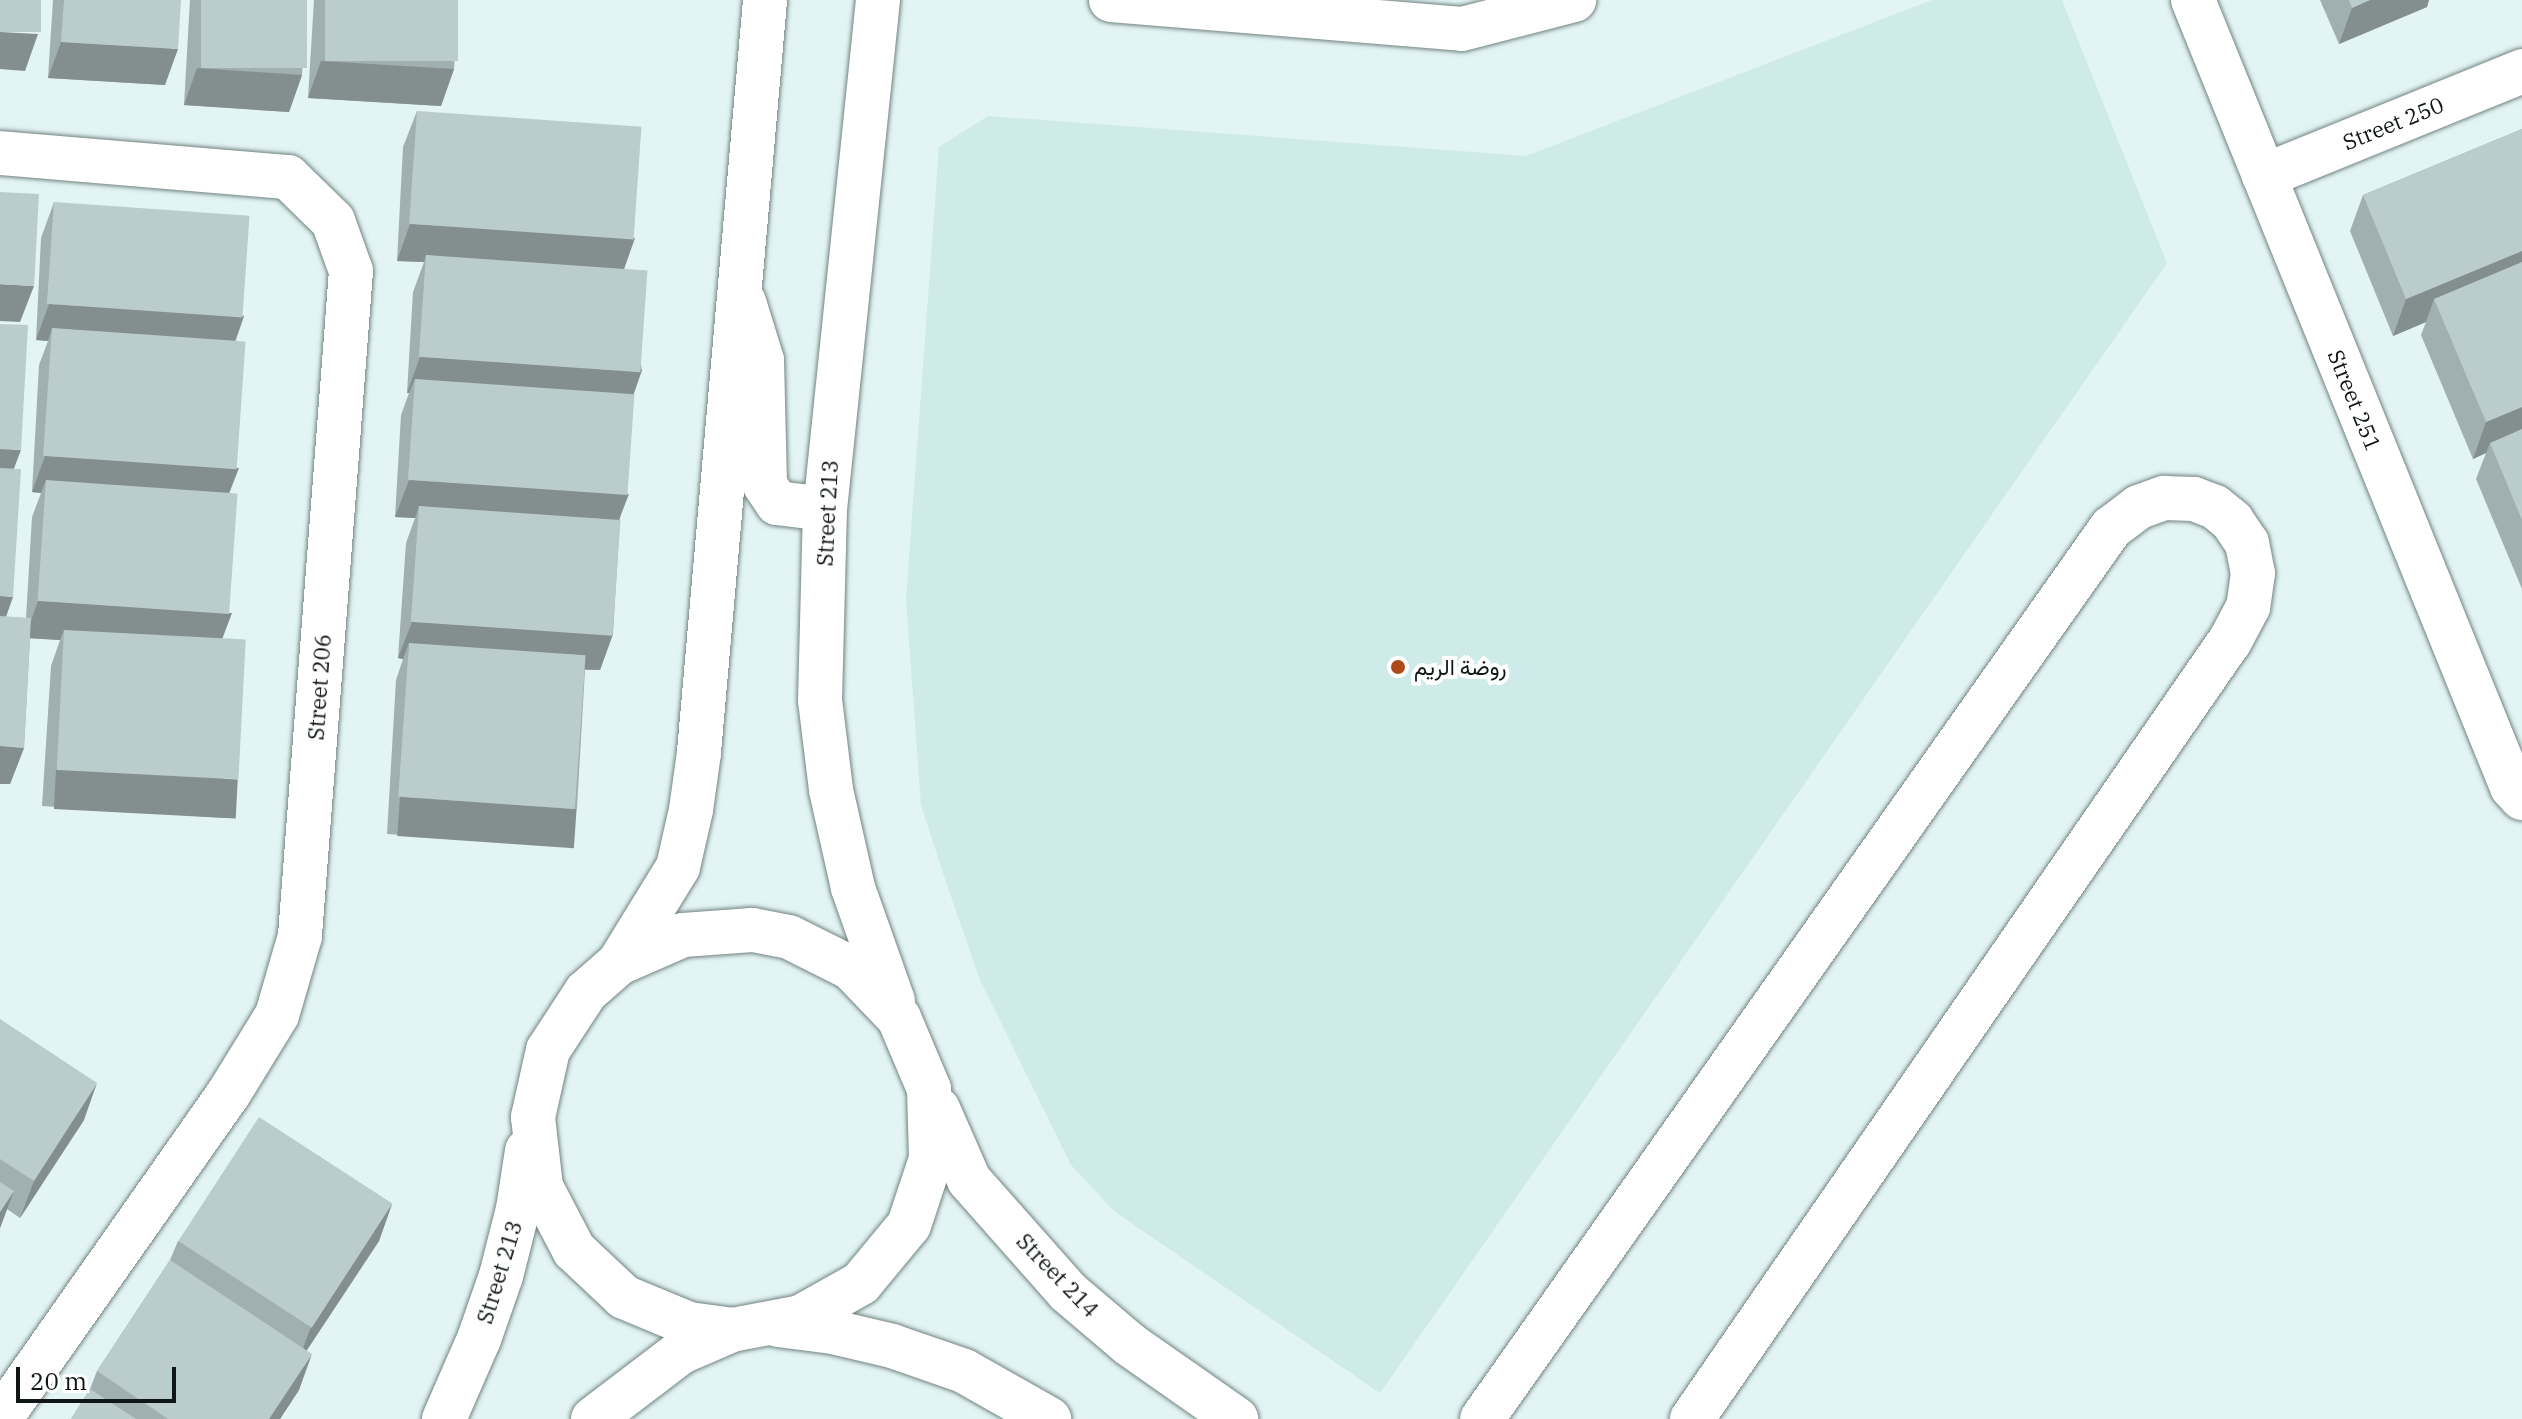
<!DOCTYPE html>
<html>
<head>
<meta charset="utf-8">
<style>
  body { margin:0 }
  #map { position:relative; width:2522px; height:1419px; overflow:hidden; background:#e2f4f3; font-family:"IBM Plex Serif",Vazirmatn,serif }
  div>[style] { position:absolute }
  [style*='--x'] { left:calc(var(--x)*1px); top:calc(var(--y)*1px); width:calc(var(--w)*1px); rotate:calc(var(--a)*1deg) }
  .built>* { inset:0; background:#ceeae9 }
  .roads { filter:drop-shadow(0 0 2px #728381) drop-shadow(0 0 2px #728381) }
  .minor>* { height:44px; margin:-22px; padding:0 22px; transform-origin:22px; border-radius:22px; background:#fff }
  .wall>* { inset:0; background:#a0afaf }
  .shaded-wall>* { inset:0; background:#828f8e; transform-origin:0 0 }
  .building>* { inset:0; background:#bacccb; transform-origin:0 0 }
  .dots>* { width:22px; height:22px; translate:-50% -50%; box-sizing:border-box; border:4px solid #fff; border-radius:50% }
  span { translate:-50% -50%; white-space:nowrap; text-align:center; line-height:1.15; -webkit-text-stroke:8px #fff; paint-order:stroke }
  .street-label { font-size:22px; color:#101616 }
  .poi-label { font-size:22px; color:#101616 }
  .left { translate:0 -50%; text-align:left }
  .scale { position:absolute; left:16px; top:1367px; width:160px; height:36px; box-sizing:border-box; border:4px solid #101616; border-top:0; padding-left:10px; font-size:24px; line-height:28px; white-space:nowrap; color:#101616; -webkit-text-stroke:6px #fff; paint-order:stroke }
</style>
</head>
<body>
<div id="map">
  <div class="built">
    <i style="clip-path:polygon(1932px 0,2062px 0,2167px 263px,1380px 1393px,1115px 1212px,1071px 1165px,980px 980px,946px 882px,921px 805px,906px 599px,939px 147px,988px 116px,1526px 156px)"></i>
  </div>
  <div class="roads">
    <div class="minor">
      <i style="--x:878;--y:0;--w:512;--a:95.94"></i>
      <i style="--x:825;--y:509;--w:191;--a:91.5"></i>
      <i style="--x:820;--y:700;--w:91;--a:83"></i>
      <i style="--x:831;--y:790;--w:100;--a:77.3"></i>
      <i style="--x:853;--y:888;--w:120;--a:70.5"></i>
      <i style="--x:1111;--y:0;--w:352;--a:4.7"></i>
      <i style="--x:1462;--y:29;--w:116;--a:-14.5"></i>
      <i style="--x:2193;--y:0;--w:849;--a:67.94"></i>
      <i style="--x:2512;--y:787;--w:15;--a:48"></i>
      <i style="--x:0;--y:153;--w:289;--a:4.8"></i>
      <i style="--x:288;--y:177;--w:63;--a:44.4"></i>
      <i style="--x:333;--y:221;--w:53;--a:70.2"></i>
      <i style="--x:351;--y:271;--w:667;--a:94.39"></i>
      <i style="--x:300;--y:936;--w:82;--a:106.2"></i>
      <i style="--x:277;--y:1015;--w:92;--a:121.6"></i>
      <i style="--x:229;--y:1093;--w:398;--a:125.1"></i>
      <i style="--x:2264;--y:176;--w:279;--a:-22.1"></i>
      <i style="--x:744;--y:302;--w:61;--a:72.8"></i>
      <i style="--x:762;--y:360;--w:125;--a:88.6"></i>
      <i style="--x:765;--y:485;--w:22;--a:56"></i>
      <i style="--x:777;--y:503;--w:48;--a:7.1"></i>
      <i style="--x:619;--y:963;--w:113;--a:-58.4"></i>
      <i style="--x:678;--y:867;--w:58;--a:-77.2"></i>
      <i style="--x:691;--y:810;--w:59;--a:-82.1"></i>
      <i style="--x:699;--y:752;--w:755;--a:-84.98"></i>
      <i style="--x:938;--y:1109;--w:77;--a:66.4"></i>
      <i style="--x:969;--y:1180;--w:149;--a:48.5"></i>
      <i style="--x:1068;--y:1292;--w:80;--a:40.4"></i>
      <i style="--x:1129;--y:1344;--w:131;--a:35"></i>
      <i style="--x:778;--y:1325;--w:55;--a:7.3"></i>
      <i style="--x:833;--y:1332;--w:61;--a:13.3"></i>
      <i style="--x:892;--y:1346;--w:76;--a:19.1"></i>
      <i style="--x:964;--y:1371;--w:98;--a:29.5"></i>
      <i style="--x:444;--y:1419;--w:87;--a:-66.4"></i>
      <i style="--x:479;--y:1339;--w:67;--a:-70.8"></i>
      <i style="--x:501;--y:1276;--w:69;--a:-75.8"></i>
      <i style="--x:518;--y:1209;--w:59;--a:-81.2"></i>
      <i style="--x:593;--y:1419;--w:111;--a:-37.3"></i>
      <i style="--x:681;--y:1352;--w:56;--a:-23.3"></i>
      <i style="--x:732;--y:1330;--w:70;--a:-10.7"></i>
      <i style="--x:801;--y:1317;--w:69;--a:-29.5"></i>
      <i style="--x:861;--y:1283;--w:75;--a:-50.4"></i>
      <i style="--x:909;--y:1225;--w:70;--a:-71.6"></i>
      <i style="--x:931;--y:1159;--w:70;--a:-91.6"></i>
      <i style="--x:929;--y:1089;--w:77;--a:-112.9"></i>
      <i style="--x:899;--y:1018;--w:69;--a:-133.8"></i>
      <i style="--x:851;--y:968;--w:69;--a:-153.4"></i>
      <i style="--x:789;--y:937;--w:38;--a:-169"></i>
      <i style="--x:752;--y:930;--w:69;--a:175.9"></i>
      <i style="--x:683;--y:935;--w:70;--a:156.4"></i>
      <i style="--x:619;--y:963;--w:44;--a:138.7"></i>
      <i style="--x:586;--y:992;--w:69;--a:123.2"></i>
      <i style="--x:548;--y:1050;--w:69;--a:102.6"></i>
      <i style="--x:533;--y:1117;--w:70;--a:83.5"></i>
      <i style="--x:541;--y:1187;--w:71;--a:62.4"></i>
      <i style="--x:574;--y:1250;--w:69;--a:43.2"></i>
      <i style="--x:624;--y:1297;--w:70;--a:22.6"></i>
      <i style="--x:689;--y:1324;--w:43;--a:7.9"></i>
      <i style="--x:1482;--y:1419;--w:1091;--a:-54.78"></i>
      <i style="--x:2111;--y:528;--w:35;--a:-37"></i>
      <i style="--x:2139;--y:507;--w:27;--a:-20"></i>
      <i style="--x:2164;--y:498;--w:30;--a:2"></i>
      <i style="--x:2194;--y:499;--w:22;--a:21"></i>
      <i style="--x:2215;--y:507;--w:22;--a:39"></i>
      <i style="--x:2232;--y:521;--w:27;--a:56"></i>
      <i style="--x:2247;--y:543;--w:31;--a:79"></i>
      <i style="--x:2253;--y:573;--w:34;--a:98"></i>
      <i style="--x:2248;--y:607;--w:40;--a:118"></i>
      <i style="--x:2229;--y:642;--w:945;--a:124.65"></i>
    </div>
  </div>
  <div class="wall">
    <i style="clip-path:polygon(53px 0,181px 0,165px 85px,48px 78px)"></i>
    <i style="clip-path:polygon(190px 0,307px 0,302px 75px,289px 112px,184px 105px)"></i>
    <i style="clip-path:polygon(314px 0,458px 0,454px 69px,441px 106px,308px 98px)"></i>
    <i style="clip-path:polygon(2320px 0,2429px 0,2427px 7px,2339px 44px)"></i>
    <i style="clip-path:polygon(417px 111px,624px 268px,642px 370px,634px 393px,620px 519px,613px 634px,600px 670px,585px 670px,577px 808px,564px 845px,387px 834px,396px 680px,403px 659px,398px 658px,406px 543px,415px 518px,395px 517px,401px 415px,409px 393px,407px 393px,413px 292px,424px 262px,397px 261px,403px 147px)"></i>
    <i style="clip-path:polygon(2522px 129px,2522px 589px,2476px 479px,2486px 453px,2473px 459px,2421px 335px,2426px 322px,2393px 336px,2350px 231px,2363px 195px)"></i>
    <i style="clip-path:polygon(54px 202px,244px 316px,236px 340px,222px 639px,225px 818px,42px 806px,51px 666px,60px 640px,30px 638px,24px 748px,10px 784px,0 784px,0 324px,14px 469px,6px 617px,26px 618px,32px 517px,41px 493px,32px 492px,39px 365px,48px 341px,36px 340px,41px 238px)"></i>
    <i style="clip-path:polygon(0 1019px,84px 1120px,20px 1218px,7px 1209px,0 1228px)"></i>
    <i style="clip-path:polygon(392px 1204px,379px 1241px,307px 1350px,299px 1390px,280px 1419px,71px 1419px,90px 1389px,97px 1371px,170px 1260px,178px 1241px)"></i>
  </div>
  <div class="shaded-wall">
    <i style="clip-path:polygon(2370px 0,2429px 0,2427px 7px,2339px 44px,2352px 8px)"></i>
    <i style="clip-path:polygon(0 32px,38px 34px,25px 71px,0 69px)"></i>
    <i style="clip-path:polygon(61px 42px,178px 49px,165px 85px,48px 78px)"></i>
    <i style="clip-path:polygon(321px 61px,454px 69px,441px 106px,308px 98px)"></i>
    <i style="clip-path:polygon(197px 68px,302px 75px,289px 112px,184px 105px)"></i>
    <i style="clip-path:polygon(410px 224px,635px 238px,622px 275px,426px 255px,424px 262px,397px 261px)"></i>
    <i style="clip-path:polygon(2522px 251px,2522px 282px,2434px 299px,2426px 322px,2393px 336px,2406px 299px)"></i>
    <i style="clip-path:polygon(0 284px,34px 286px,20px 322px,0 321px)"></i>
    <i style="clip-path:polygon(49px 304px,244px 316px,231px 352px,52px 328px,48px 341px,36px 340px)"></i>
    <i style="clip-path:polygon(420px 357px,642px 370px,629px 407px,415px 379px,409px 393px,407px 393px)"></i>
    <i style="clip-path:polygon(2522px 407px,2522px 438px,2490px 443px,2486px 453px,2473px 459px,2486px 422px)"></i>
    <i style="clip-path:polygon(0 449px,21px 450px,7px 487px,0 487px)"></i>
    <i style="clip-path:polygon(45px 456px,239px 468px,225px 504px,46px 480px,41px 493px,32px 492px)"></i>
    <i style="clip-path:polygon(409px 480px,629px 494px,615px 530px,419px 506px,415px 518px,395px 517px)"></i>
    <i style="clip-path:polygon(0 596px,13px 597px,0 634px)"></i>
    <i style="clip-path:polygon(38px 601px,232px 613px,218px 650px,64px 630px,60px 640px,25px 638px)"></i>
    <i style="clip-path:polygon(412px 622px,613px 634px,600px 670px,408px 659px,409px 643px,403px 659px,398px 658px)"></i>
    <i style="clip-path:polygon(0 746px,24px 748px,10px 784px,0 784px)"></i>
    <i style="left:56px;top:770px;width:182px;height:39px;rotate:3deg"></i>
    <i style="left:400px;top:797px;width:177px;height:39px;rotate:4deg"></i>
    <i style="clip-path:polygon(97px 1083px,84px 1120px,20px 1218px,34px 1181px)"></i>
    <i style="clip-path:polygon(14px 1191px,0 1228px,0 1212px)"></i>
    <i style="clip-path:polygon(392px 1204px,379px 1241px,297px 1365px,310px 1329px)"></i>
    <i style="clip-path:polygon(312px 1354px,299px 1390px,280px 1419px,269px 1419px)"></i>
  </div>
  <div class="building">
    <i style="left:0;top:0;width:41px;height:32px"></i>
    <i style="clip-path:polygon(64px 0,181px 0,178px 49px,61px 42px)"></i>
    <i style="left:201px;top:0;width:106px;height:68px"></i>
    <i style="left:325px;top:0;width:133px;height:61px"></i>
    <i style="clip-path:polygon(2349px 0,2370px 0,2352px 8px)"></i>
    <i style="left:417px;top:111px;width:225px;height:113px;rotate:4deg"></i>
    <i style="clip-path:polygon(2522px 129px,2522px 251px,2406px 299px,2363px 195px)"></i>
    <i style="left:0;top:192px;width:39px;height:92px;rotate:3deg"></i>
    <i style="left:54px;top:202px;width:196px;height:102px;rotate:4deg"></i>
    <i style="left:426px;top:255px;width:222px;height:102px;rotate:4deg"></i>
    <i style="clip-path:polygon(2522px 262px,2522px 407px,2486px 422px,2434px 299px)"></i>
    <i style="clip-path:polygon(0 324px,28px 325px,21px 450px,0 449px)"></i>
    <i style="left:52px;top:328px;width:194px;height:128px;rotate:4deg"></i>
    <i style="left:415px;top:379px;width:220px;height:101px;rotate:4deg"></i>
    <i style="clip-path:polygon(2522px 429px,2522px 520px,2490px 443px)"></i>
    <i style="clip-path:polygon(0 468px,21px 469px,13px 597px,0 596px)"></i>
    <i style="left:46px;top:480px;width:192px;height:121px;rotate:4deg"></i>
    <i style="left:419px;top:506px;width:202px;height:116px;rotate:4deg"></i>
    <i style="clip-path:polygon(0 616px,31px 618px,24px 748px,0 746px)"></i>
    <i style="left:64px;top:630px;width:182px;height:140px;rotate:3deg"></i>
    <i style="left:409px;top:643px;width:177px;height:154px;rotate:4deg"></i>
    <i style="clip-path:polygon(0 1019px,97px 1083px,34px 1181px,0 1159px)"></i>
    <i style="left:259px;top:1117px;width:159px;height:148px;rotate:33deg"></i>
    <i style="clip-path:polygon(0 1182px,14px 1191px,0 1212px)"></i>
    <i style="clip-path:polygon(170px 1260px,312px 1354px,269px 1419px,168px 1419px,97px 1371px)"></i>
    <i style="clip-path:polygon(90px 1389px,136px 1419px,71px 1419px)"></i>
  </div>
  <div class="dots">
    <i style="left:1398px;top:667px;background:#ae491a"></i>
  </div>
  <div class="street-label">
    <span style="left:2393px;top:123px;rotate:-22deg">Street 250</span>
    <span style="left:2355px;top:400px;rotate:68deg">Street 251</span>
    <span style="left:827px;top:513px;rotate:-87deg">Street 213</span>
    <span style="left:319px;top:687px;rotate:-86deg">Street 206</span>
    <span style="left:499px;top:1272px;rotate:-73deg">Street 213</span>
    <span style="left:1058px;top:1275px;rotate:46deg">Street 214</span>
  </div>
  <div class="poi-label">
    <span class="left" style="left:1414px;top:667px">روضة الريم</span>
  </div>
  <div class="scale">20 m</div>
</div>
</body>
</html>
